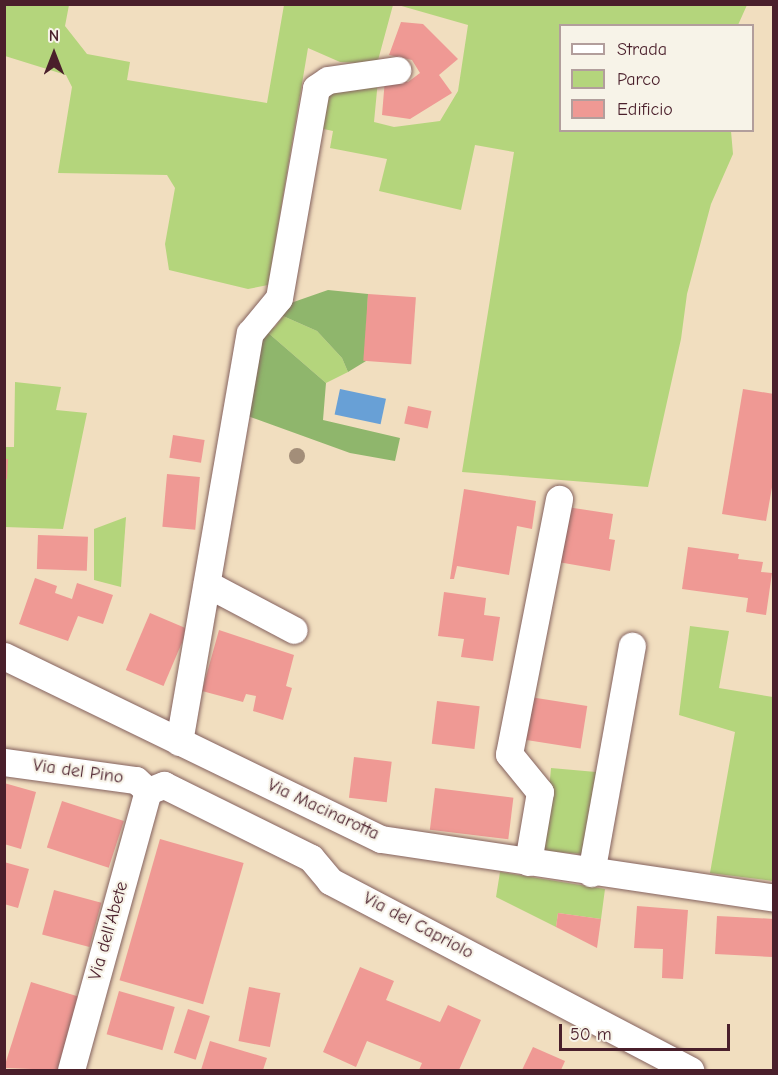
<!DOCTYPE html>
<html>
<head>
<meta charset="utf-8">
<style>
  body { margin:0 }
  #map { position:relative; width:778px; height:1075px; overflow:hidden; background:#f1debf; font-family:"Comic Neue",sans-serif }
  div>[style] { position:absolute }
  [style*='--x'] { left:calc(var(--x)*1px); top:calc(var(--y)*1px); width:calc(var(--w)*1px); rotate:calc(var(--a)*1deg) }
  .green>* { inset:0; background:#b4d57c; transform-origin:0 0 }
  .forest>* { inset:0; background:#8fb66c }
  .water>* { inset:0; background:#68a0d6; transform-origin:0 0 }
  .building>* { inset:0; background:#ef9994; transform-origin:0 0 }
  .roads { filter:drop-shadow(0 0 2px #84625f) drop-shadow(0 0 2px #84625f) }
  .minor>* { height:27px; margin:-13.5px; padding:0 13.5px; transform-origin:13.5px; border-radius:13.5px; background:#fff }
  .trees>* { width:16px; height:16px; margin:-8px; border-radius:50%; background:#a38e79 }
  span { translate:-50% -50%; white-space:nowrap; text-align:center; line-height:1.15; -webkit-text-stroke:4.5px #f7f3e8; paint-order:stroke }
  .street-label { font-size:18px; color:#4a1f2b }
  .frame { position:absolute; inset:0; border:6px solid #4a1f2b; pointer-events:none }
  .legend { position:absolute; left:559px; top:24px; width:195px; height:108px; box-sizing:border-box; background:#f7f3e8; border:2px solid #b29e9c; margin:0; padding:8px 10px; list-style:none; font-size:18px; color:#4a1f2b }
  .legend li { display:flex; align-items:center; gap:12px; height:30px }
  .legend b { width:30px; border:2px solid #b29e9c }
  .north { position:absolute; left:24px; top:24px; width:60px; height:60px; -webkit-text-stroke:4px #f7f3e8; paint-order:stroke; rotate:0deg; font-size:16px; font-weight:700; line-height:24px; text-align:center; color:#4a1f2b }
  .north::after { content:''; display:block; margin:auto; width:21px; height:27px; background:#4a1f2b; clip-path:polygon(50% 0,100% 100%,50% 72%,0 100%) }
  .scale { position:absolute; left:559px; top:1024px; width:171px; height:27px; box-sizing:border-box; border:3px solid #4a1f2b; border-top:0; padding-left:8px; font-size:18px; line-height:21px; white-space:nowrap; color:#4a1f2b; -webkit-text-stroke:4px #f7f3e8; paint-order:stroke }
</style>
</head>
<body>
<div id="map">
  <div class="green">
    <i style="clip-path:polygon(5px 5px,69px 5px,65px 26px,87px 54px,130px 62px,127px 80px,267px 103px,284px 5px,393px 5px,377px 64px,340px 62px,308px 48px,268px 285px,248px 289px,169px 270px,165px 244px,175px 188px,167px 175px,58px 173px,72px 87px,66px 75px,5px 56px)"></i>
    <i style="clip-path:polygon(398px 5px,747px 5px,738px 25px,560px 26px,560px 130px,731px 131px,733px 154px,711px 204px,687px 294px,681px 339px,648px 487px,462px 472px,514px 152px,475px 145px,461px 210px,379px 191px,387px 159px,330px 148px,333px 131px,319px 128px,326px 94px,378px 80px,374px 122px,394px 127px,440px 121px,458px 91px,468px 25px)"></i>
    <i style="clip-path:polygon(283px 316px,317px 331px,342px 358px,348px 372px,326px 383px,266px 331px,275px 327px)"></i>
    <i style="clip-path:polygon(15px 382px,61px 387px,56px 410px,87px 413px,63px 529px,5px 527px,4px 447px,14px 447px)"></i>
    <i style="clip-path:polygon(126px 517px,121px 587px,94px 580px,94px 529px)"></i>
    <i style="clip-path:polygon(690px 626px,729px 631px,719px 688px,773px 697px,773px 881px,710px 873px,735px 732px,679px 715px)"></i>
    <i style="left:551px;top:768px;width:48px;height:83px;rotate:5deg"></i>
    <i style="clip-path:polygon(500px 872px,605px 889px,601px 919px,558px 913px,556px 927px,496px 897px)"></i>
  </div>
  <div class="forest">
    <i style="clip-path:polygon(328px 290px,368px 294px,366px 361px,348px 372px,342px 358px,317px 331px,283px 316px,285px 305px)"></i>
    <i style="clip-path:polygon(266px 331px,326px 383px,323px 420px,400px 438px,395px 461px,350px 453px,242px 414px,253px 345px)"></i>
  </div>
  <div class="water">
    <i style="left:340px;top:389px;width:47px;height:26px;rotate:12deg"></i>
  </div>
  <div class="building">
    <i style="clip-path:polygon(401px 22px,423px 24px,458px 59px,439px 75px,452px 93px,410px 119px,382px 115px,385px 79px,408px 82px,420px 73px,412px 60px,389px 55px)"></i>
    <i style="left:368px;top:294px;width:48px;height:67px;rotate:4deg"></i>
    <i style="clip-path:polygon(743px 389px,774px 394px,774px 476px,766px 521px,722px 514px)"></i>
    <i style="left:408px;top:406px;width:24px;height:18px;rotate:12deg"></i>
    <i style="left:173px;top:435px;width:32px;height:23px;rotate:9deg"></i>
    <i style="clip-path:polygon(4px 459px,8px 459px,7px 479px,4px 479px)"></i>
    <i style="left:167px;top:474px;width:33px;height:53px;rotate:5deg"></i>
    <i style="clip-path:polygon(464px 489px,536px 501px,532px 529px,517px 526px,509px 575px,457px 566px,454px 579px,450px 579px)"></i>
    <i style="clip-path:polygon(567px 507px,613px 514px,609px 539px,615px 540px,610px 571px,558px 562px)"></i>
    <i style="left:38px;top:535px;width:50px;height:34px;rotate:2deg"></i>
    <i style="clip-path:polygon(688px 547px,739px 554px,738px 559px,763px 562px,761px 572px,772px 573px,766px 615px,746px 612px,748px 598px,682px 589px)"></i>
    <i style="clip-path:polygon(35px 578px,57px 586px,55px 593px,72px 599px,77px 583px,113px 595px,103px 624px,78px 616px,68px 641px,19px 624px)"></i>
    <i style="clip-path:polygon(444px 592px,486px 598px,484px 615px,500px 617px,493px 661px,461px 657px,464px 639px,438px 636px)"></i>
    <i style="left:150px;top:613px;width:41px;height:62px;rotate:23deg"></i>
    <i style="clip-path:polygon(219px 630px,294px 655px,286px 686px,292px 688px,283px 720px,253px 711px,256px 696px,246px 694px,243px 702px,202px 691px)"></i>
    <i style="left:530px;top:697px;width:58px;height:43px;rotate:9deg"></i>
    <i style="left:437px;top:701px;width:43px;height:43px;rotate:7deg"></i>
    <i style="left:354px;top:757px;width:38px;height:41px;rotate:7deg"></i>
    <i style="clip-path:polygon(4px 783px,36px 792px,21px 849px,4px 844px)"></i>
    <i style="left:435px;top:788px;width:79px;height:42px;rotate:7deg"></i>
    <i style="left:62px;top:801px;width:65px;height:49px;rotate:18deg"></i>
    <i style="left:160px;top:839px;width:87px;height:147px;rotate:16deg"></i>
    <i style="clip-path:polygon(4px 862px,29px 869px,18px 908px,4px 904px)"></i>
    <i style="left:54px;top:890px;width:49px;height:46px;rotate:15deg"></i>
    <i style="clip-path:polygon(637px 906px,688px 910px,683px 979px,662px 978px,663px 949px,634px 948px)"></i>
    <i style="clip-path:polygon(558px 913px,601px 919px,597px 948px,556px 927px)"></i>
    <i style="left:717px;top:916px;width:57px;height:38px;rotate:3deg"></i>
    <i style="clip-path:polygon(360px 967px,394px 981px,386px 1000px,440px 1022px,448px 1005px,481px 1020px,459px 1070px,419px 1070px,422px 1063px,367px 1041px,356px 1067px,323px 1052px)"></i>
    <i style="clip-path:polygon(31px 982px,83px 998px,61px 1070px,4px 1068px)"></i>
    <i style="left:249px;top:987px;width:32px;height:55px;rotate:11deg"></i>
    <i style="left:119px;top:991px;width:58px;height:45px;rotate:16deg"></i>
    <i style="left:188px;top:1009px;width:23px;height:46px;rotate:18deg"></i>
    <i style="clip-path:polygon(210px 1041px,267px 1058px,263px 1070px,201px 1070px)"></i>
    <i style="clip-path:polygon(533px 1047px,565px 1061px,561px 1070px,522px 1070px)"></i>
  </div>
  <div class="roads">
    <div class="minor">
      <i style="--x:207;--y:584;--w:98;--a:27.9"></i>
      <i style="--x:4;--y:656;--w:419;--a:25.9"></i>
      <i style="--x:381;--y:839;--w:397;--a:8.5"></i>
      <i style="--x:179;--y:742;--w:415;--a:-80.2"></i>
      <i style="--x:250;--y:333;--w:45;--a:-50.4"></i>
      <i style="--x:279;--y:298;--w:213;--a:-80"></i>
      <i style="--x:316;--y:88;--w:14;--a:-34"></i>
      <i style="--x:328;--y:80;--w:70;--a:-8.2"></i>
      <i style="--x:4;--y:762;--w:133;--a:7.8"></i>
      <i style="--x:136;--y:780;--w:16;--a:43"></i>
      <i style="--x:148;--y:791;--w:17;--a:-21"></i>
      <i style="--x:164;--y:785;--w:164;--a:26.4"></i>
      <i style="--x:311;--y:858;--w:30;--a:50"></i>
      <i style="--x:330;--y:881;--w:407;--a:27.7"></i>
      <i style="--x:528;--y:862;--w:71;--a:-80.3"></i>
      <i style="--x:540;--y:792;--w:49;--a:-129.2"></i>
      <i style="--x:509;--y:754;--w:260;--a:-78.9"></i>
      <i style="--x:591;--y:873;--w:231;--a:-79.8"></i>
      <i style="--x:71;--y:1070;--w:289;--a:-74.6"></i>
    </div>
  </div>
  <div class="trees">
    <i style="left:297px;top:456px"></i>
  </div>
  <div class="street-label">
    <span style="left:78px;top:772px;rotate:8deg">Via del Pino</span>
    <span style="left:323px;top:810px;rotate:25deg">Via Macinarotta</span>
    <span style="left:418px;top:926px;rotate:28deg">Via del Capriolo</span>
    <span style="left:109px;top:931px;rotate:-74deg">Via dell'Abete</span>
  </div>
  <div class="frame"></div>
  <ul class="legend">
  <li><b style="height:8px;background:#fff"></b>Strada</li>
  <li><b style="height:16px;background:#b4d57c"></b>Parco</li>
  <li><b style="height:16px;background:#ef9994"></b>Edificio</li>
  </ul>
  <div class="north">N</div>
  <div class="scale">50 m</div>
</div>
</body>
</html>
